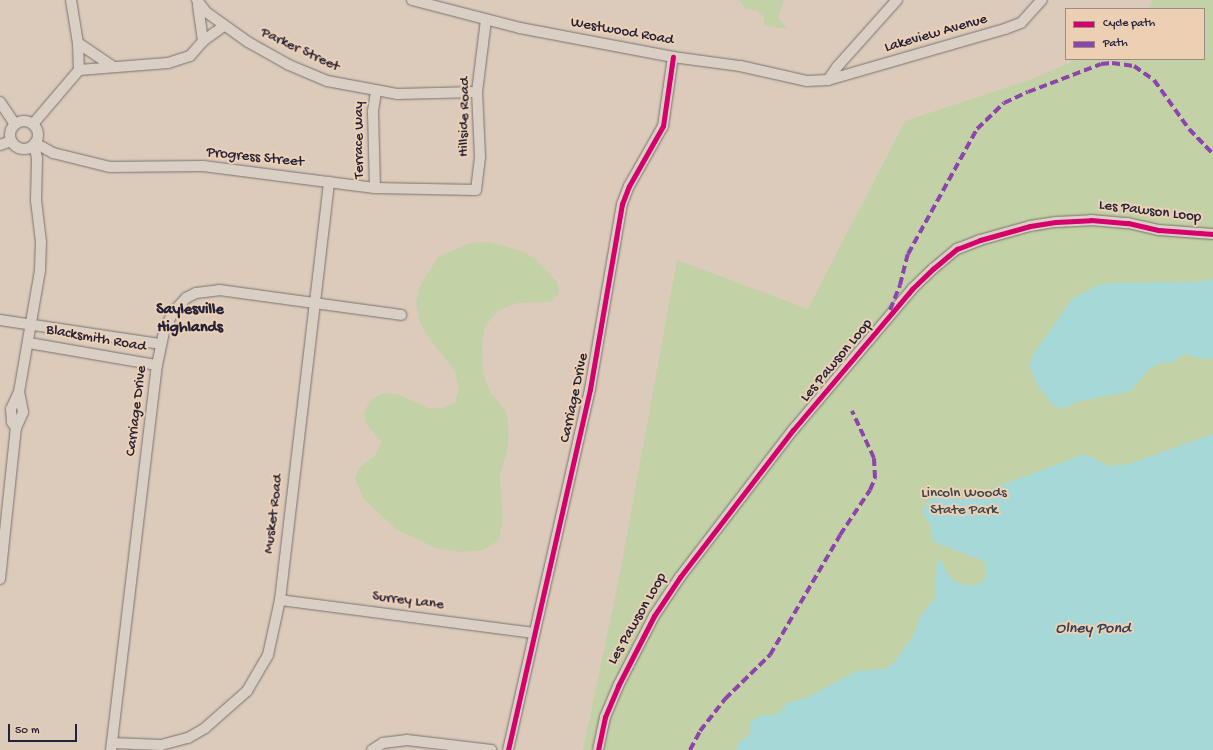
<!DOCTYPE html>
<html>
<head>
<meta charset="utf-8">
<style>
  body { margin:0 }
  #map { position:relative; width:1213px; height:750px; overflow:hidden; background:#dccbba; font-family:"Gochi Hand",sans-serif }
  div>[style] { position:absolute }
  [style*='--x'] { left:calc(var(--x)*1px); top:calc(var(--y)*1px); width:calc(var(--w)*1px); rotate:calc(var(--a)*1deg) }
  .green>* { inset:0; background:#c2d2a6 }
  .water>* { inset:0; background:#a5d8d7 }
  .roads { filter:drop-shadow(0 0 1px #7a7270) drop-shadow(0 0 1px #7a7270) }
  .minor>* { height:10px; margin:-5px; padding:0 5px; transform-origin:5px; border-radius:5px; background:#dacfc5 }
  .minor>.ring { margin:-5px; padding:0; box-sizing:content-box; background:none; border:10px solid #dacfc5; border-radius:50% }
  .quiet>* { height:4px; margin-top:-2px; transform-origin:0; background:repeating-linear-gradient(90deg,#8e44ad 0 8px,transparent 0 12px) }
  .cycleway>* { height:5px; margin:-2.5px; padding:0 2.5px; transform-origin:2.5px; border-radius:2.5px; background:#d6006c }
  span { translate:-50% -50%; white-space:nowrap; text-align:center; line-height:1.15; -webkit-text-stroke:4px #edd0b4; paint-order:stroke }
  .street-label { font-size:15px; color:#22223b }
  .park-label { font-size:15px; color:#3e464d }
  .neighbourhood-label { font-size:16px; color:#22223b; font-weight:700 }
  .water-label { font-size:16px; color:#323e54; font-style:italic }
  .legend { position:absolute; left:1065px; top:8px; width:140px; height:52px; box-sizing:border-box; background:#edd0b4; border:1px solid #9c8a84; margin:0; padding:5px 7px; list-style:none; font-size:12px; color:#22223b }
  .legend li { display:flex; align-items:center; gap:8px; height:20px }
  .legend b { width:20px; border:1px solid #9c8a84 }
  .scale { position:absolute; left:8px; top:724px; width:69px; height:18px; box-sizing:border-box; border:2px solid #22223b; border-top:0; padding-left:5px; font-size:12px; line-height:14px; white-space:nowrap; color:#22223b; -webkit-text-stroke:3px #edd0b4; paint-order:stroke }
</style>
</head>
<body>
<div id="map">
  <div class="green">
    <i style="clip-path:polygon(739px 0,784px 0,778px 17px,788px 29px,764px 25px,764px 17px,756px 10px,745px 9px)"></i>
    <i style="clip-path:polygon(1152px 0,1213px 0,1213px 750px,583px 750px,619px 578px,677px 260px,808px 309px,905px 121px,1032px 79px,1078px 59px,1204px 59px,1204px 9px,1148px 9px)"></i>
    <i style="clip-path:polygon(488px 242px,522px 251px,534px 258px,558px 283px,559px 293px,550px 302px,518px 303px,499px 310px,485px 326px,482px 345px,483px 373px,491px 393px,506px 411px,509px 432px,508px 448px,500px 475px,503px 520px,499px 540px,484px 550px,461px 552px,436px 548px,397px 530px,364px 499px,355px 478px,360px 467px,375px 456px,382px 442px,366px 424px,364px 413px,369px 402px,382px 393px,397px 394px,428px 408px,442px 408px,455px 403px,459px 388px,455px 371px,429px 338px,419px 320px,416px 303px,419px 288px,438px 257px,470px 243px)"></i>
  </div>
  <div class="water">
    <i style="clip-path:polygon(1213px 279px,1213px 358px,1203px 359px,1184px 354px,1172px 363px,1163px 362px,1149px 369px,1131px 391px,1080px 401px,1061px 409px,1053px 405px,1037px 384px,1030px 367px,1031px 358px,1072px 299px,1098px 285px,1111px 283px,1197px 282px)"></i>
    <i style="clip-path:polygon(1213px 434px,1213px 750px,736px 750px,740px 741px,749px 736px,751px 730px,748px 726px,753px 720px,762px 715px,777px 715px,787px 703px,806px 698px,857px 671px,885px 669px,894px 663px,913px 636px,921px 615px,935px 599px,937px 560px,941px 561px,949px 576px,958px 583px,972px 586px,982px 583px,987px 574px,984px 561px,933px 542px,931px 527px,924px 515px,924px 506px,934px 496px,952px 497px,961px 500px,1085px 454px,1108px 466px,1129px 464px)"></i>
  </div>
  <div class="roads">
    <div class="minor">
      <i style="--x:71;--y:0;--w:44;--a:80.8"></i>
      <i style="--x:78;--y:43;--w:27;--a:88"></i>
      <i style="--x:197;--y:0;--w:15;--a:53"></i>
      <i style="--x:206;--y:12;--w:52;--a:35.5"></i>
      <i style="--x:248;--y:42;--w:47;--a:29.3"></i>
      <i style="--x:289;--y:65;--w:41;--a:22.8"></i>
      <i style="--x:327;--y:81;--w:71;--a:10.5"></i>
      <i style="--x:397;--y:94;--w:80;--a:-1.4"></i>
      <i style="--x:412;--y:0;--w:112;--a:14.5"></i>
      <i style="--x:520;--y:28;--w:156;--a:10.7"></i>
      <i style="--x:673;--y:57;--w:68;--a:7.7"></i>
      <i style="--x:740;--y:66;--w:69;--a:12.6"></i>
      <i style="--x:807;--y:81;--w:21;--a:-3"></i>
      <i style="--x:828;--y:80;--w:184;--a:-16.1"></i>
      <i style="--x:1005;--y:29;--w:17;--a:-21"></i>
      <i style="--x:1021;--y:23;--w:31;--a:-48"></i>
      <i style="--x:203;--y:41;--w:26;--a:-36"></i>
      <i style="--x:78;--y:43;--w:41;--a:34.1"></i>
      <i style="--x:79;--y:70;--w:89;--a:-4.5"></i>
      <i style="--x:168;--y:63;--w:23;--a:-18"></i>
      <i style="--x:190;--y:56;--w:20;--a:-49"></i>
      <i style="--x:203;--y:41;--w:36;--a:-98"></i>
      <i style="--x:828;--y:80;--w:16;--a:-55"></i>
      <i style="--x:837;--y:67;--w:90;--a:-48.2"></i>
      <i style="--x:0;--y:102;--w:27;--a:56"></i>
      <i class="ring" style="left:10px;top:121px;width:18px;height:18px"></i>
      <i style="--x:33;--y:124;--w:71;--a:-49.6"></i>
      <i style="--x:35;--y:143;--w:21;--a:29"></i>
      <i style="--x:53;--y:153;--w:59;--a:13.8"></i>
      <i style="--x:110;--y:167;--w:93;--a:-0.6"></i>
      <i style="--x:203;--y:166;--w:173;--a:7.3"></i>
      <i style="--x:375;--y:188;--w:101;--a:1.1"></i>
      <i style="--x:476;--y:190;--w:33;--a:-83"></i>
      <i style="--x:480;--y:157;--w:65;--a:-92.6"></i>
      <i style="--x:477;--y:92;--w:73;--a:-82.9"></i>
      <i style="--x:0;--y:145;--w:12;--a:-20"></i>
      <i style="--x:375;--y:188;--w:77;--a:-91.5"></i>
      <i style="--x:373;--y:111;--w:19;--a:-81"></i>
      <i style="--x:0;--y:320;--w:163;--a:8.5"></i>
      <i style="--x:29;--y:343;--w:130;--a:9.8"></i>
      <i style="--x:16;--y:428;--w:7;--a:-124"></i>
      <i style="--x:12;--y:422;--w:13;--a:-94"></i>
      <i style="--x:11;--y:409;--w:19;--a:-65"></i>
      <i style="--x:19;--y:392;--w:124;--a:-80.2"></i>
      <i style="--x:40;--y:270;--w:28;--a:-88"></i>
      <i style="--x:41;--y:242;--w:42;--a:-96.8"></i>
      <i style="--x:36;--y:200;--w:42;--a:-88.6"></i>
      <i style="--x:37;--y:158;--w:13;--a:-103"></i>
      <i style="--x:0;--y:579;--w:152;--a:-84"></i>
      <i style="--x:16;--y:428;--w:17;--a:-66"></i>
      <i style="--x:23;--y:412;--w:20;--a:-101"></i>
      <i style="--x:280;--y:600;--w:255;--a:7.4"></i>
      <i style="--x:112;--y:743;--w:49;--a:2.3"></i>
      <i style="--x:161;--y:745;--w:28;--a:-15"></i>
      <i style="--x:188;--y:738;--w:20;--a:-30"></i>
      <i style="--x:205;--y:728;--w:56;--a:-41.4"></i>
      <i style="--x:247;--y:691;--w:42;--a:-59.7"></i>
      <i style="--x:268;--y:655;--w:56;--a:-77.7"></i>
      <i style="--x:280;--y:600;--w:421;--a:-83.3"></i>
      <i style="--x:111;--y:750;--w:388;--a:-83.2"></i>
      <i style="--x:157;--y:365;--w:38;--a:-78"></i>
      <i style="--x:165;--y:328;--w:19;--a:-62"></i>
      <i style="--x:174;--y:311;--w:18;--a:-47"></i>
      <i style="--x:186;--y:298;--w:11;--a:-27"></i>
      <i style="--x:196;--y:293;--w:23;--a:-7"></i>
      <i style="--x:219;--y:290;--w:184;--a:7.8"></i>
      <i style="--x:372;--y:750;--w:13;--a:-32"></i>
      <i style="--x:383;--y:743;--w:24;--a:-7"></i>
      <i style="--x:407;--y:740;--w:85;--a:6.8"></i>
      <i style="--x:508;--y:750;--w:370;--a:-77.2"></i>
      <i style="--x:590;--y:389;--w:188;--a:-80.2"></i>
      <i style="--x:622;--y:204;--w:19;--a:-69"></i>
      <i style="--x:629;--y:186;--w:69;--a:-60.5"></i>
      <i style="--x:663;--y:126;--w:70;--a:-81.8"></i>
      <i style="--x:598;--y:750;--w:34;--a:-78"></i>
      <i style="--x:605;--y:717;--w:34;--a:-67"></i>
      <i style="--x:618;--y:686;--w:79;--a:-62.8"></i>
      <i style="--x:654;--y:616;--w:47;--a:-56.3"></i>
      <i style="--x:680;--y:577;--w:185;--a:-52.5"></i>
      <i style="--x:793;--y:430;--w:185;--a:-49.8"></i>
      <i style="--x:912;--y:289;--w:30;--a:-44"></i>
      <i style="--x:934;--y:268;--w:30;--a:-40"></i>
      <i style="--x:957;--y:249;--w:25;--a:-21"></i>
      <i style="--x:980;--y:240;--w:52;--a:-15.6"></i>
      <i style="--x:1030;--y:226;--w:26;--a:-9"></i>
      <i style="--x:1056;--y:222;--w:35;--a:-3"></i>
      <i style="--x:1091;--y:220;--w:37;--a:5"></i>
      <i style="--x:1128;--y:223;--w:32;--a:13"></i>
      <i style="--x:1159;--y:230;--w:54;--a:4.2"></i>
    </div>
  </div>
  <div class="quiet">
    <i style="--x:890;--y:310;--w:27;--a:-68"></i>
    <i style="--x:900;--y:285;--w:32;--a:-76"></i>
    <i style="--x:908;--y:254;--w:143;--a:-61.1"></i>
    <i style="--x:977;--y:129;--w:37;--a:-44"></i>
    <i style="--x:1004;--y:103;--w:26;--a:-25"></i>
    <i style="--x:1028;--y:92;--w:78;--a:-21"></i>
    <i style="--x:1101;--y:64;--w:11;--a:-5"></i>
    <i style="--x:1112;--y:63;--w:22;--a:8"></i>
    <i style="--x:1134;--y:66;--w:24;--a:35"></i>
    <i style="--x:1154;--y:80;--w:60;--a:54.5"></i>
    <i style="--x:1189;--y:129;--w:35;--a:46"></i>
    <i style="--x:690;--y:750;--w:21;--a:-62"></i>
    <i style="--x:700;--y:731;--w:41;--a:-52"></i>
    <i style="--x:725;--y:699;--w:63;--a:-44.4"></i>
    <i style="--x:770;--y:655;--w:139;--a:-59.7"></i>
    <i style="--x:840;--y:535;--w:54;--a:-56.3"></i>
    <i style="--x:870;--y:490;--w:13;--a:-67"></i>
    <i style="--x:875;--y:478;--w:20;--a:-93"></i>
    <i style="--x:874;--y:458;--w:52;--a:-115.1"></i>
  </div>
  <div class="cycleway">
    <i style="--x:508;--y:750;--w:370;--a:-77.2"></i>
    <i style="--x:590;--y:389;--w:188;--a:-80.2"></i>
    <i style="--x:622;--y:204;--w:19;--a:-69"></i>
    <i style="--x:629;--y:186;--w:69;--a:-60.5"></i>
    <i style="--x:663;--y:126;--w:70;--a:-81.8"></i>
    <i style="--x:598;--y:750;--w:34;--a:-78"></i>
    <i style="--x:605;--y:717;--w:34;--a:-67"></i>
    <i style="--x:618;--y:686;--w:79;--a:-62.8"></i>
    <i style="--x:654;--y:616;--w:47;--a:-56.3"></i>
    <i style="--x:680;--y:577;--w:185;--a:-52.5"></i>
    <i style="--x:793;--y:430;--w:185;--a:-49.8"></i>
    <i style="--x:912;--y:289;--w:30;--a:-44"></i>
    <i style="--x:934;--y:268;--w:30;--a:-40"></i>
    <i style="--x:957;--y:249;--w:25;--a:-21"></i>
    <i style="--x:980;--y:240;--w:52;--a:-15.6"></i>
    <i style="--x:1030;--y:226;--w:26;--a:-9"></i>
    <i style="--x:1056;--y:222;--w:35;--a:-3"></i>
    <i style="--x:1091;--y:220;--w:37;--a:5"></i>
    <i style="--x:1128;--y:223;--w:32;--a:13"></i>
    <i style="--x:1159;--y:230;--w:54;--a:4.2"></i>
  </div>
  <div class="street-label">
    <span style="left:622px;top:32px;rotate:10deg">Westwood Road</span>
    <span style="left:936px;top:34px;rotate:-16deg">Lakeview Avenue</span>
    <span style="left:300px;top:50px;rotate:25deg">Parker Street</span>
    <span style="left:465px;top:117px;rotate:-89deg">Hillside Road</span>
    <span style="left:360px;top:140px;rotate:-90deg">Terrace Way</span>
    <span style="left:255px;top:158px;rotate:6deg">Progress Street</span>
    <span style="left:1150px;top:212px;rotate:7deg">Les Pawson Loop</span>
    <span style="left:96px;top:339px;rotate:10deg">Blacksmith Road</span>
    <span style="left:837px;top:361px;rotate:-50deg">Les Pawson Loop</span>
    <span style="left:575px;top:398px;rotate:-78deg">Carriage Drive</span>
    <span style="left:137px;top:411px;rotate:-83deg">Carriage Drive</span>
    <span style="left:274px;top:514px;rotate:-83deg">Musket Road</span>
    <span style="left:408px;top:601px;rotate:7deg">Surrey Lane</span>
    <span style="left:638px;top:619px;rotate:-60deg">Les Pawson Loop</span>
  </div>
  <div class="park-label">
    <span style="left:964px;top:502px">Lincoln Woods<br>State Park</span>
  </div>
  <div class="neighbourhood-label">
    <span style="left:190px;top:320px">Saylesville<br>Highlands</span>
  </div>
  <div class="water-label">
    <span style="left:1093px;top:630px">Olney Pond</span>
  </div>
  <ul class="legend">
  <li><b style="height:5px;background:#d6006c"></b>Cycle path</li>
  <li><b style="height:5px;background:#8e44ad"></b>Path</li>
  </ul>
  <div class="scale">50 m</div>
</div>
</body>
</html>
